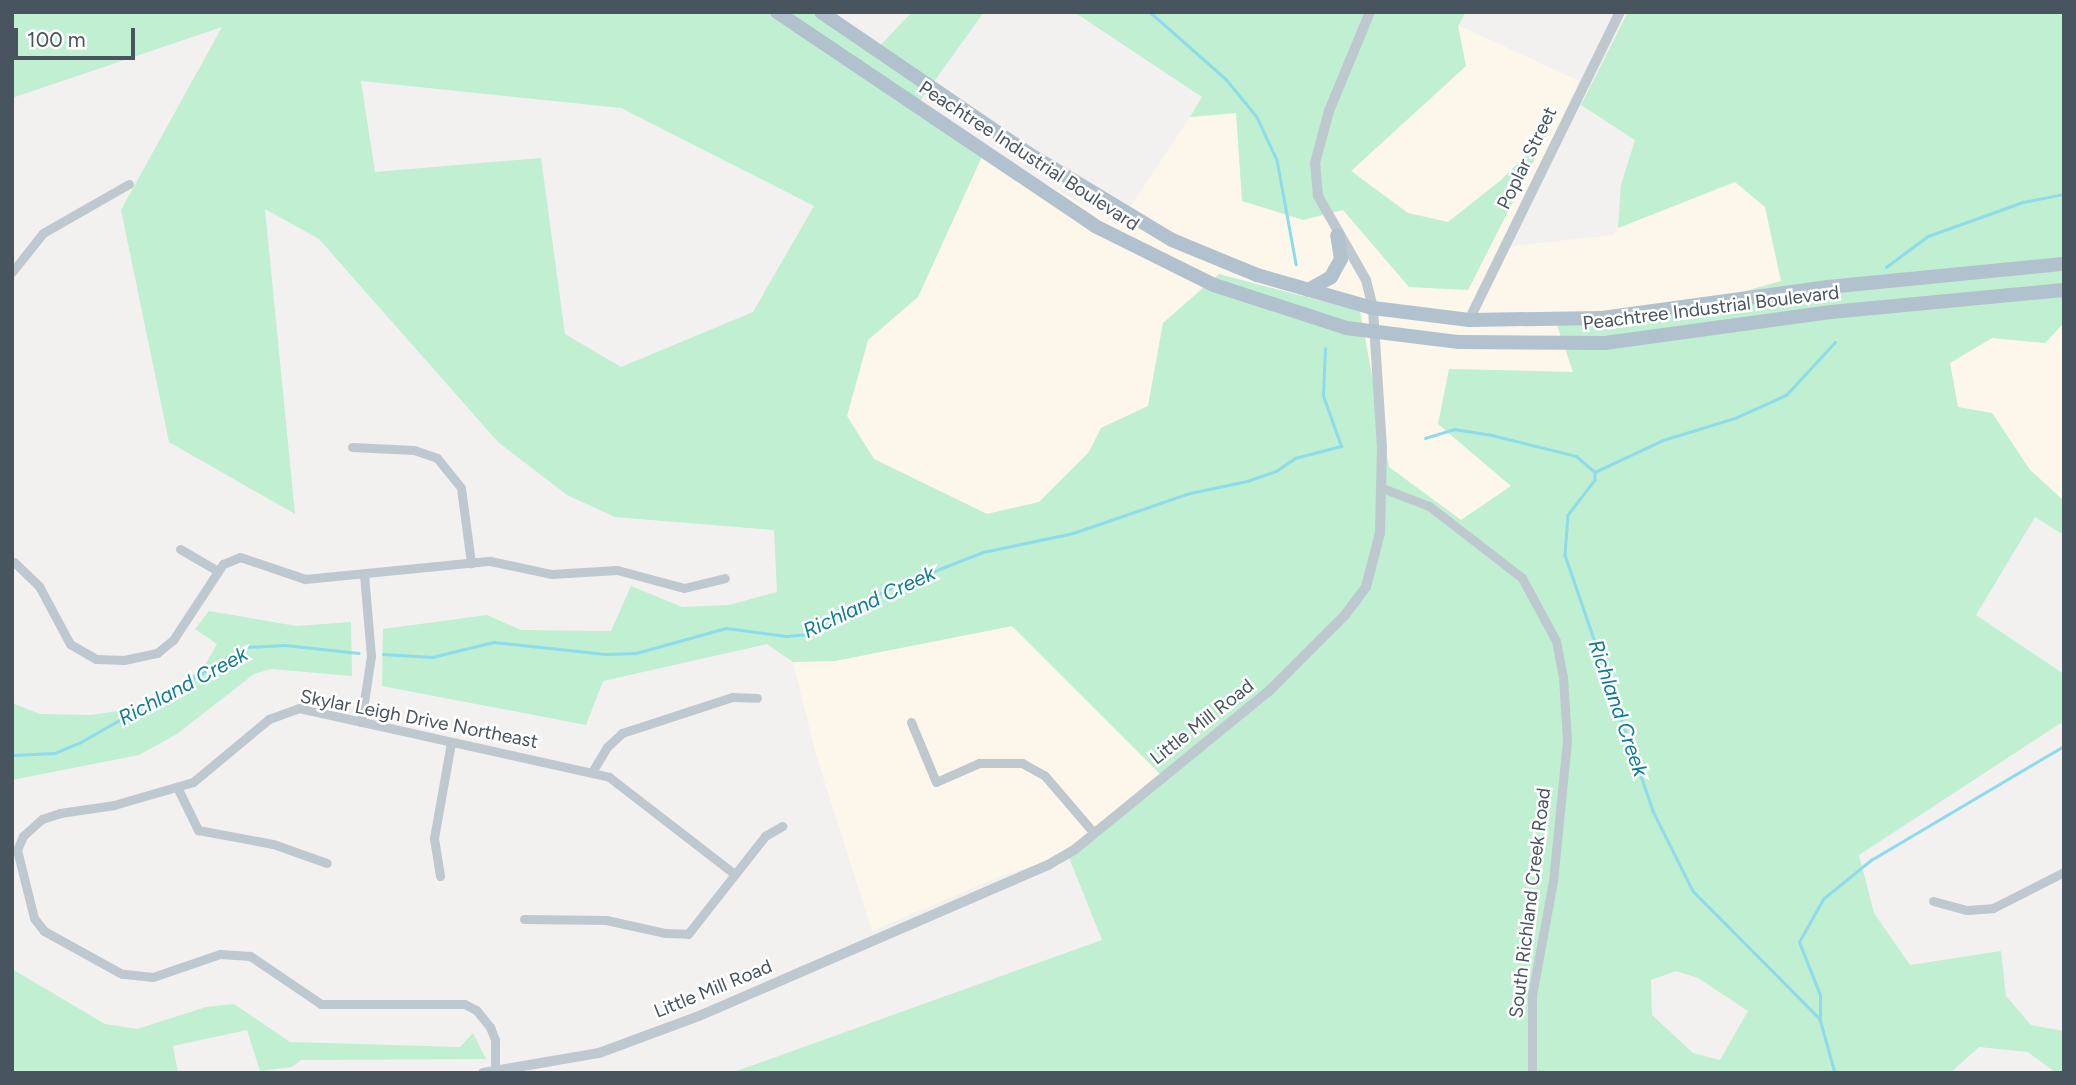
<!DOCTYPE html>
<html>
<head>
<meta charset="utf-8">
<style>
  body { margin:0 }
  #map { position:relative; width:2076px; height:1085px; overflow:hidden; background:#f3f0f0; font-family:Figtree,sans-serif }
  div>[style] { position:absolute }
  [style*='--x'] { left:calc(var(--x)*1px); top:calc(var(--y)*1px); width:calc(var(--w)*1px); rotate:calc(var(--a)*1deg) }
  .commercial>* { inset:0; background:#fcf6eb }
  .green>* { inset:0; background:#c0efd1 }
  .stream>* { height:2.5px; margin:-1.25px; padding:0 1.25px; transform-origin:1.25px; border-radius:1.25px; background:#8edbeb }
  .minor>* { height:9px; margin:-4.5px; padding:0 4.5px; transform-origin:4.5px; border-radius:4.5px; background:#bec8cf }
  .tertiary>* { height:10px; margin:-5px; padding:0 5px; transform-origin:5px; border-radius:5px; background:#bec8cf }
  .primary>* { height:14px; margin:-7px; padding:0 7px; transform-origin:7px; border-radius:7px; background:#b1c1ce }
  span { translate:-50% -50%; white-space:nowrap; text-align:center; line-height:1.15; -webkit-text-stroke:5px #fff; paint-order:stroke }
  .street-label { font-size:19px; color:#48545e }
  .water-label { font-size:21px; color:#0e7c94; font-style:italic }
  .frame { position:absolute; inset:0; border:14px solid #48545e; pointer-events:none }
  .scale { position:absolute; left:14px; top:28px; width:121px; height:32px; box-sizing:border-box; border:4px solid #48545e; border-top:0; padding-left:9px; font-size:21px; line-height:24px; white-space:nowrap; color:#48545e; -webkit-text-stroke:5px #fff; paint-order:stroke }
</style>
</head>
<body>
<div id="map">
  <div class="commercial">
    <i style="clip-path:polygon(1458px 25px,1579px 81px,1503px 247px,1613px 235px,1618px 228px,1735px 182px,1765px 207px,1781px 282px,1721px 298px,1557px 326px,1573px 372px,1438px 424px,1512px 486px,1461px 520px,1389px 467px,1360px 311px,1163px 323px,1148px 406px,1101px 428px,1089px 452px,1039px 502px,987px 514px,874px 459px,847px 416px,868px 340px,918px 297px,985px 150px,1119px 224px,1190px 117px,1236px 113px,1303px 220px,1342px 209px,1409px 287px,1468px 290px,1546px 135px,1500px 181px,1448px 222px,1408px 213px,1351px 171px,1466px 66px)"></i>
    <i style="clip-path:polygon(2064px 323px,2064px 501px,2030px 470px,1993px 414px,1958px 407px,1950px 363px,1992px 338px,2045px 343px)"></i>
    <i style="clip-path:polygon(1012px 626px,1164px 777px,1068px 855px,996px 878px,872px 931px,816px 755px,793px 662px,835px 661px)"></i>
  </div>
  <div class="green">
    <i style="clip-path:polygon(evenodd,12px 12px,810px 12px,873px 53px,912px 12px,984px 12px,915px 108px,985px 150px,918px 297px,868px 340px,847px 416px,874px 459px,987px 514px,1039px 502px,1089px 452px,1101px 428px,1148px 406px,1163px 323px,1219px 274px,1360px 311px,1389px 467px,1461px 520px,1511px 486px,1438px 424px,1449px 369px,1573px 372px,1557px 325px,1721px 298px,1781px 281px,1765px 207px,1735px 182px,1618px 228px,1621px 185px,1635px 140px,1581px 105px,1628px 12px,2064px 12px,2064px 323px,2045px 343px,1992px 338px,1950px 363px,1958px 407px,1992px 413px,2030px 470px,2064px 501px,2064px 535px,2035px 517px,1976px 615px,2064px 674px,2064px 721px,1859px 855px,1874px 913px,1910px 965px,2001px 951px,2006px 996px,2031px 1025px,2064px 1031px,2064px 1073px,2056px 1073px,2028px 1052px,1979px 1047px,1950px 1073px,731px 1073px,1102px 940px,1068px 855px,1163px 777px,1012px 626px,835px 661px,793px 662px,767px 644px,603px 681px,586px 725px,382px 686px,383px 629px,487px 615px,521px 630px,611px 631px,631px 586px,682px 607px,729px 605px,777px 592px,774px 530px,615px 517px,567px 495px,498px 442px,319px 239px,265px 209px,295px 514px,169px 442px,121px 210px,222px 27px,12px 98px,12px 12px,361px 81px,621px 108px,814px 206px,753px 312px,621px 367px,565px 334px,541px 158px,375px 172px,361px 81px,12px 12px,1676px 971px,1698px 978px,1748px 1011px,1720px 1060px,1693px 1053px,1652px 1015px,1651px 980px,1676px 971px)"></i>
    <i style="clip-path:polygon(1074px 12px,1466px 12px,1458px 26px,1466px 66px,1351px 171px,1408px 213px,1448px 222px,1500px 181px,1548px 133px,1468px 290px,1409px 287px,1343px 210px,1303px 220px,1242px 201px,1236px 113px,1190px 117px,1202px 97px)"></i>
    <i style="clip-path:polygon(209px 611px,296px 626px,351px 622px,352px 676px,271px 669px,254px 674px,177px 734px,139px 755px,12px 780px,12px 703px,40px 714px,91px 715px,144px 707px,204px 667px,217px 644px,195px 629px)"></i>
    <i style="clip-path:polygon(12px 969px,105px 1024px,137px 1029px,206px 1007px,234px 1004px,290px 1042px,460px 1047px,473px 1033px,486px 1059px,301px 1060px,292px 1067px,260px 1071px,247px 1030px,173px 1046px,178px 1073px,12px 1073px)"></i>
  </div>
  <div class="stream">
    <i style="--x:1150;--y:12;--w:101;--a:41.4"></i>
    <i style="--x:1226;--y:79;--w:49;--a:50.8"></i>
    <i style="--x:1257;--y:117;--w:47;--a:65.1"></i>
    <i style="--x:1277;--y:160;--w:106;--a:79.6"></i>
    <i style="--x:1886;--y:267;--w:52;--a:-36.4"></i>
    <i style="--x:1928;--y:236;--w:101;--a:-19.7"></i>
    <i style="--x:2023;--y:202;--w:42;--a:-11"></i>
    <i style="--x:1425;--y:438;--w:30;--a:-17"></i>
    <i style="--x:1454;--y:429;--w:38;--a:9"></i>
    <i style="--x:1492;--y:435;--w:87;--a:14"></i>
    <i style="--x:1576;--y:456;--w:25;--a:40"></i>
    <i style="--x:1595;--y:472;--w:8;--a:90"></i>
    <i style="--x:1595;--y:480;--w:44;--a:127.6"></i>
    <i style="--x:1568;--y:515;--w:40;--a:94.3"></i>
    <i style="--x:1565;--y:555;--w:271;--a:71"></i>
    <i style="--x:1653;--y:811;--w:89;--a:63.4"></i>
    <i style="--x:1693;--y:891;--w:180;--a:45.2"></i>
    <i style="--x:1820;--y:1019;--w:56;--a:74.5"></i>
    <i style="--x:1595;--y:472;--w:75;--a:-25.2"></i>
    <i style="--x:1663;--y:440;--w:75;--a:-17"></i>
    <i style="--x:1735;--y:418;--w:56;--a:-24.3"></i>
    <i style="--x:1786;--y:395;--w:72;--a:-47.2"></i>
    <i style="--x:383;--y:654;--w:49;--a:3.5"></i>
    <i style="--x:432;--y:657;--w:64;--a:-13.6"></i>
    <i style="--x:494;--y:642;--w:114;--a:6.1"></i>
    <i style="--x:607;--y:654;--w:29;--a:-2"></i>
    <i style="--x:636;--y:653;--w:93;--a:-15.5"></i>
    <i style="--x:726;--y:628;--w:62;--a:7.5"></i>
    <i style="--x:787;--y:636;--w:22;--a:-5"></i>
    <i style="--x:809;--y:634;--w:89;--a:-29.7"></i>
    <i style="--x:886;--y:590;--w:104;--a:-21.4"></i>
    <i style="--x:983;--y:552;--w:92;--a:-11.9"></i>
    <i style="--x:1073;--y:533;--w:124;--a:-18.9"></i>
    <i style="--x:1190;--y:493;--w:58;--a:-11.9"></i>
    <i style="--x:1247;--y:481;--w:31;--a:-19"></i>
    <i style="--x:1276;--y:471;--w:23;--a:-34"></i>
    <i style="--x:1295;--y:458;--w:48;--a:-14.6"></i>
    <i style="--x:1341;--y:446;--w:53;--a:-109.8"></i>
    <i style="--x:1323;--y:396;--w:47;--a:-87.6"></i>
    <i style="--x:12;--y:755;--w:43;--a:-2.7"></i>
    <i style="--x:55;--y:753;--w:26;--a:-23"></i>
    <i style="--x:79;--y:743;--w:193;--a:-29.7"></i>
    <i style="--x:247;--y:647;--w:38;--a:-3"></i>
    <i style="--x:285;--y:645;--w:74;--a:6.2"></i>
    <i style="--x:1820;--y:1019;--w:24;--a:-90"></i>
    <i style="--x:1820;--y:995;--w:57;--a:-111.6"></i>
    <i style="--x:1799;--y:942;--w:49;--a:-60.8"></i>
    <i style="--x:1823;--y:899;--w:62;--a:-39.1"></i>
    <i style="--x:1871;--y:860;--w:224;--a:-30.6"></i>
  </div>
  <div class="minor">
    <i style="--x:12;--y:272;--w:50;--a:-51.5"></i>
    <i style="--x:43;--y:233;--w:99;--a:-29.7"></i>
    <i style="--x:352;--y:447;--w:62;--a:2.8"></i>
    <i style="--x:414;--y:450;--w:24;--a:19"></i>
    <i style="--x:437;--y:458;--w:38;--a:51"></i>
    <i style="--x:461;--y:488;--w:76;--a:82.4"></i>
    <i style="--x:1382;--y:488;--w:50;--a:21"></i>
    <i style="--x:1429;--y:506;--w:118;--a:37.7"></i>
    <i style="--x:1522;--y:578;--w:72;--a:61.6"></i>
    <i style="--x:1556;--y:641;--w:37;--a:79"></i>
    <i style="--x:1563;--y:677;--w:64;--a:86.4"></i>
    <i style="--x:1567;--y:741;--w:141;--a:95.7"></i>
    <i style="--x:1553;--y:881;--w:116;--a:100.4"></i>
    <i style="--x:1532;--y:995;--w:78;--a:90"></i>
    <i style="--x:180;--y:549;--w:44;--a:30.1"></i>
    <i style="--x:14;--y:562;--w:35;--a:44"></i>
    <i style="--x:39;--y:586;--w:66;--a:61.9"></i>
    <i style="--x:70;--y:644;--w:30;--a:30"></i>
    <i style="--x:96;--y:659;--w:28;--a:2"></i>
    <i style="--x:124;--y:660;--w:34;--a:-12"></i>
    <i style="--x:157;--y:653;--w:21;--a:-39"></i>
    <i style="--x:173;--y:640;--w:91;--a:-56.7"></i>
    <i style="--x:223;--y:564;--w:18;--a:-22"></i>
    <i style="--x:240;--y:557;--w:69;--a:18.7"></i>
    <i style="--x:305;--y:579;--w:186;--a:-5.6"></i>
    <i style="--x:490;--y:561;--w:62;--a:12"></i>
    <i style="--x:551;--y:574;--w:66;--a:-3.5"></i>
    <i style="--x:617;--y:570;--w:69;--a:15"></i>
    <i style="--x:684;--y:588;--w:42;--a:-13.7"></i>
    <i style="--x:361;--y:722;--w:67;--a:-81.4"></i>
    <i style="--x:371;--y:656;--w:81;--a:-94.9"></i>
    <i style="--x:911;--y:722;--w:65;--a:67.4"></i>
    <i style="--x:936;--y:782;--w:47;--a:-23.8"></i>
    <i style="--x:979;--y:763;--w:43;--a:0"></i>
    <i style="--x:1022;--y:763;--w:26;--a:29"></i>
    <i style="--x:1045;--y:776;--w:74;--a:49.4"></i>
    <i style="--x:592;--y:772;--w:29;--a:-59"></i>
    <i style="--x:607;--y:747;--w:21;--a:-43"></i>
    <i style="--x:622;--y:733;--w:116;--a:-18.1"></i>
    <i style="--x:732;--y:697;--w:25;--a:2"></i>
    <i style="--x:178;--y:789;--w:46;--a:64"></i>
    <i style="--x:198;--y:830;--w:76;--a:10.6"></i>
    <i style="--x:273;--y:844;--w:57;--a:19.4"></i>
    <i style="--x:440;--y:876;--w:38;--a:-99"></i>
    <i style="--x:434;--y:838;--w:97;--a:-79.9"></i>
    <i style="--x:1933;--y:901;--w:35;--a:15"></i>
    <i style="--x:1967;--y:910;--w:26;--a:-4"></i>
    <i style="--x:1993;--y:908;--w:80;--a:-26.9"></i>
    <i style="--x:524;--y:919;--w:82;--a:0.7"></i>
    <i style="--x:606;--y:920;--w:60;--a:12.4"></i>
    <i style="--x:665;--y:933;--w:23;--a:2"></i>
    <i style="--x:688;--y:934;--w:125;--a:-51.8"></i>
    <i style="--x:765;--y:836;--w:20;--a:-30"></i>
    <i style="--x:495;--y:1072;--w:32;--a:-90"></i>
    <i style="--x:495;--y:1040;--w:14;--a:-111"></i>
    <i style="--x:490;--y:1027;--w:22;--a:-129"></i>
    <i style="--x:476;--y:1010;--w:13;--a:-153"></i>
    <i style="--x:464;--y:1004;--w:143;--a:180"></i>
    <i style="--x:321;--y:1004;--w:86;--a:-145.9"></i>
    <i style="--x:250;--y:956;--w:30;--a:-176"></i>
    <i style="--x:220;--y:954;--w:71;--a:161.1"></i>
    <i style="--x:153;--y:977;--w:31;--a:-174"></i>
    <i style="--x:122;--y:974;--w:89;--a:-151.1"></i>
    <i style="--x:44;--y:931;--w:16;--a:-128"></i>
    <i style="--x:34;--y:918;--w:70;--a:-104"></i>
    <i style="--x:17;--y:850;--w:15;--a:-67"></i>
    <i style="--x:23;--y:836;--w:25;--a:-42"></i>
    <i style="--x:42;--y:819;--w:19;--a:-18"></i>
    <i style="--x:60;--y:813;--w:55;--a:-8.4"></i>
    <i style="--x:114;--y:805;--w:82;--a:-16.2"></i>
    <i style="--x:193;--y:782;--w:99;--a:-39.7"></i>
    <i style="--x:269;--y:719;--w:32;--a:-20"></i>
    <i style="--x:299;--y:708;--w:318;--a:12.5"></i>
    <i style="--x:609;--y:777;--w:157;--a:37.7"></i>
  </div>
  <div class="tertiary">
    <i style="--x:1469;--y:320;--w:343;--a:-63.9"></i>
    <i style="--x:483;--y:1073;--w:118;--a:-9.8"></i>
    <i style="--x:599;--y:1053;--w:107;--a:-20.3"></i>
    <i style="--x:699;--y:1016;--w:380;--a:-23.4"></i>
    <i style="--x:1048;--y:865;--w:30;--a:-30"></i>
    <i style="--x:1074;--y:850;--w:250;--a:-39.2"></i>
    <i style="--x:1268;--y:692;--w:109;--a:-45"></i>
    <i style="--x:1345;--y:615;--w:35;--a:-53"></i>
    <i style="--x:1366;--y:587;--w:56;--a:-75.5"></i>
    <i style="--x:1380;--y:533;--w:85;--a:-88.7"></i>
    <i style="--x:1382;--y:448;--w:140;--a:-93.7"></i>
    <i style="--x:1373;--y:308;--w:29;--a:-104"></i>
    <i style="--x:1366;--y:280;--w:97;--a:-119.7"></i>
    <i style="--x:1318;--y:196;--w:33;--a:-95"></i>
    <i style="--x:1315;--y:163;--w:54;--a:-74.9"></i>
    <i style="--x:1329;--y:111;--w:107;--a:-67.5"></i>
  </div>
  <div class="primary">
    <i style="--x:777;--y:12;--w:383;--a:33.9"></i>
    <i style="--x:1095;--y:226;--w:133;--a:26.4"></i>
    <i style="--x:1214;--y:285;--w:139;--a:18"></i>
    <i style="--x:1346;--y:328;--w:114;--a:7.1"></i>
    <i style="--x:1459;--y:342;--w:146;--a:0.4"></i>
    <i style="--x:1605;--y:343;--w:228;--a:-7.8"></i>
    <i style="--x:1831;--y:312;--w:234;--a:-5.4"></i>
    <i style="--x:821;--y:12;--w:248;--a:34.3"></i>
    <i style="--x:1026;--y:152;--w:170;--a:31.1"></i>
    <i style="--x:1172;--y:240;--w:92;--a:22.4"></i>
    <i style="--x:1257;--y:275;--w:121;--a:15.9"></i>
    <i style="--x:1373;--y:308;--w:97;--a:7.1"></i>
    <i style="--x:1469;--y:320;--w:133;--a:-0.9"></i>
    <i style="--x:1602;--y:318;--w:228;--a:-7.8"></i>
    <i style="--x:1828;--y:287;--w:237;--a:-5.6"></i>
    <i style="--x:1308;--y:290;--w:26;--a:-29"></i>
    <i style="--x:1331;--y:277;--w:21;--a:-61"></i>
    <i style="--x:1341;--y:259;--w:24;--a:-99"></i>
  </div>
  <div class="street-label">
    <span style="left:1029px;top:156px;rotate:33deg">Peachtree Industrial Boulevard</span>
    <span style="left:1527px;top:158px;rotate:-64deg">Poplar Street</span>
    <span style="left:1711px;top:308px;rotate:-7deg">Peachtree Industrial Boulevard</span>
    <span style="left:419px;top:719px;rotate:11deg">Skylar Leigh Drive Northeast</span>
    <span style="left:1202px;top:722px;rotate:-38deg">Little Mill Road</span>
    <span style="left:1530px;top:903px;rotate:-83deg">South Richland Creek Road</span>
    <span style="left:713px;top:989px;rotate:-22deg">Little Mill Road</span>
  </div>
  <div class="water-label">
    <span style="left:869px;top:602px;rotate:-25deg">Richland Creek</span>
    <span style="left:183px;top:686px;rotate:-28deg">Richland Creek</span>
    <span style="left:1618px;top:708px;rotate:71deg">Richland Creek</span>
  </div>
  <div class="frame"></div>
  <div class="scale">100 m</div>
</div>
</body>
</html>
